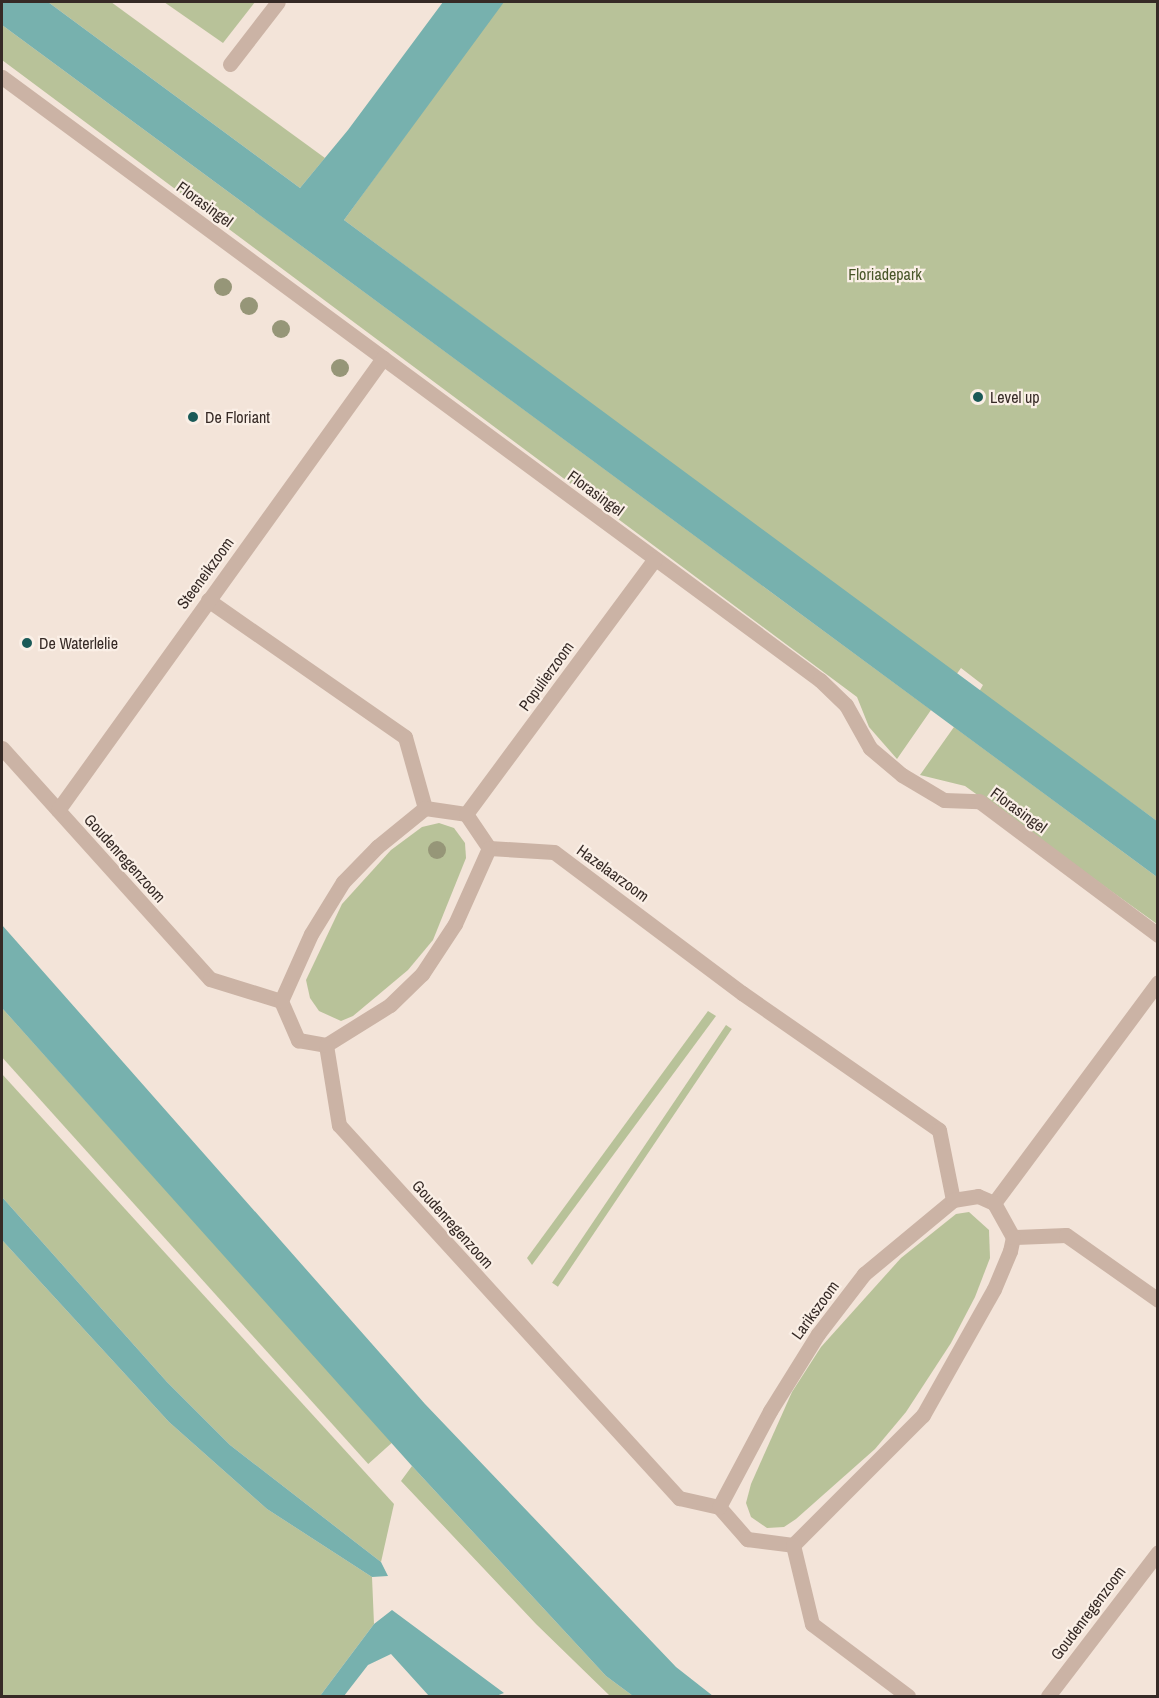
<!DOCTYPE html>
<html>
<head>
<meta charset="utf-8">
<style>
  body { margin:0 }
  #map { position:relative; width:1159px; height:1698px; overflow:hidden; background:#f3e4d9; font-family:"Archivo Narrow",sans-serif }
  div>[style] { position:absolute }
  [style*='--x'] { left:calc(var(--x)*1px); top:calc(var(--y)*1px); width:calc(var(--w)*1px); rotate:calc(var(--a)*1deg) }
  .green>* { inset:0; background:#b8c299; transform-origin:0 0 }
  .water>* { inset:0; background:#77b1ae }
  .street>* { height:15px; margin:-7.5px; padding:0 7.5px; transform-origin:7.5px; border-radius:7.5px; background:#cbb3a5 }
  .trees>* { width:18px; height:18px; margin:-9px; border-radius:50%; background:#969678 }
  .dots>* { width:16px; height:16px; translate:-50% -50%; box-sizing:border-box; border:3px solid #faefe6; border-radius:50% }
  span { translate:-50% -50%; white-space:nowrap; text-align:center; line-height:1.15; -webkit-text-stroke:4.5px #faefe6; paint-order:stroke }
  .street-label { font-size:16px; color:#362a26 }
  .park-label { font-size:16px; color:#495629 }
  .poi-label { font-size:16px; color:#362a26 }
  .left { translate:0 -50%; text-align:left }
  .frame { position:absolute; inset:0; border:3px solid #362a26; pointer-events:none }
</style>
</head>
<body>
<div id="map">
  <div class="green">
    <i style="clip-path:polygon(48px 2px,111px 2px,325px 158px,300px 188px)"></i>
    <i style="clip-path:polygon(164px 2px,255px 2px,223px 43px)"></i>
    <i style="clip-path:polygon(502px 2px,1157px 2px,1157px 821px,979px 692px,983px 685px,961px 668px,956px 675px,344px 220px)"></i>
    <i style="clip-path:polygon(2px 25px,931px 710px,897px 759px,869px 727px,857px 697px,2px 60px)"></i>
    <i style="clip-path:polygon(954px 727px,1157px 877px,1157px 924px,965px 786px,920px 775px)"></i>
    <i style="clip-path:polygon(439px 823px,454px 828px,465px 843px,466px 858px,433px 940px,408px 970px,353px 1016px,341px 1021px,319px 1011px,310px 998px,306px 980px,342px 904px,391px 850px,422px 827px)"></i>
    <i style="left:2px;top:1008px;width:584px;height:33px;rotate:48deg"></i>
    <i style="clip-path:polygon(708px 1011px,716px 1016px,532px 1265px,527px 1258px)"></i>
    <i style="left:726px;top:1025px;width:7px;height:311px;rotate:34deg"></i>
    <i style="clip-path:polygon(2px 1074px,394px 1504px,381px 1562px,230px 1445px,167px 1382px,2px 1197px)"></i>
    <i style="clip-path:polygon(969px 1212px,989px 1230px,990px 1258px,975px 1297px,951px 1343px,906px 1412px,875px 1449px,796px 1519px,784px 1527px,767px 1528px,751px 1517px,746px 1503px,751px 1484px,792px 1392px,821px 1347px,901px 1258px,956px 1214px)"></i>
    <i style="clip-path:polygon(2px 1240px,169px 1422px,267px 1509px,372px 1577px,374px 1624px,320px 1696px,2px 1696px)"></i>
    <i style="clip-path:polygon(412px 1466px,606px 1676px,633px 1696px,610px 1696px,536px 1624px,401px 1481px)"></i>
  </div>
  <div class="water">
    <i style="clip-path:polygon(2px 2px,48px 2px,300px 188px,348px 130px,443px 2px,504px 2px,344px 220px,1157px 821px,1157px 877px,2px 25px)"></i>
    <i style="clip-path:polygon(2px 925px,425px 1404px,676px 1667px,713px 1696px,633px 1696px,606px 1676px,412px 1466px,2px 1008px)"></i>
    <i style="clip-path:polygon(2px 1197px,167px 1382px,230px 1445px,381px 1562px,388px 1576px,372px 1577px,267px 1509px,169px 1422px,2px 1240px)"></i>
    <i style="clip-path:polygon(392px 1610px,504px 1693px,496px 1696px,429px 1696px,391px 1654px,368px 1665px,344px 1696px,320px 1696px,374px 1624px)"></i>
  </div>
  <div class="street">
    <i style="--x:230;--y:64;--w:78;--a:-52.3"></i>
    <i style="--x:2;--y:77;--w:1016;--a:36.4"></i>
    <i style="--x:820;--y:680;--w:36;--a:44"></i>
    <i style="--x:846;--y:705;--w:49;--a:60.8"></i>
    <i style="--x:870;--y:748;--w:42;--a:40.2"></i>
    <i style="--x:902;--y:775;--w:49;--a:30.8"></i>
    <i style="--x:944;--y:800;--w:35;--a:2"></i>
    <i style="--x:979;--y:801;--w:224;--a:36.8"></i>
    <i style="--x:208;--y:600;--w:240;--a:34.8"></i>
    <i style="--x:405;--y:737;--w:74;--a:74.3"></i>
    <i style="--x:2;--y:748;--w:311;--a:48"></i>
    <i style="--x:210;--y:979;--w:74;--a:17.2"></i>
    <i style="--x:281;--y:1001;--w:43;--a:66.4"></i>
    <i style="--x:298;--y:1040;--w:28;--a:10"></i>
    <i style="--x:425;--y:808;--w:41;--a:8.3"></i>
    <i style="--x:466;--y:814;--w:41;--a:55.9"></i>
    <i style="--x:58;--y:810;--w:557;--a:-54.28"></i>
    <i style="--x:466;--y:814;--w:317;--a:-53.5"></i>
    <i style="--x:489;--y:848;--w:65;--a:3.5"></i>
    <i style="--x:554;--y:852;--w:235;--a:36.9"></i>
    <i style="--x:742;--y:993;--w:240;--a:34.8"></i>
    <i style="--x:939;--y:1130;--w:71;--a:78.7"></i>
    <i style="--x:281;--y:1001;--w:73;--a:-65.9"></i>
    <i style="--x:311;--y:934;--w:61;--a:-58.4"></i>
    <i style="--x:343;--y:882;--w:49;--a:-45.8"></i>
    <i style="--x:377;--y:847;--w:62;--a:-39.1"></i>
    <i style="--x:326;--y:1045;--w:81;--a:80.8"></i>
    <i style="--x:339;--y:1125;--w:505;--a:47.65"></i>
    <i style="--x:679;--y:1498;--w:41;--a:12.7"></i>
    <i style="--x:719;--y:1507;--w:43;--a:48.8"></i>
    <i style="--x:747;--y:1539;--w:46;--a:7.4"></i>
    <i style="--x:326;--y:1045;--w:75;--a:-32"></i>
    <i style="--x:390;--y:1005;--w:45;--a:-44.1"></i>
    <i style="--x:422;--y:974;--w:60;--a:-56.6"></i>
    <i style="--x:455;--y:924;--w:83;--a:-65.9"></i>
    <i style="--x:994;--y:1203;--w:275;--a:-53.4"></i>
    <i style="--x:1013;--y:1237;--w:53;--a:-2.2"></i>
    <i style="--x:1066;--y:1235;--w:113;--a:35.2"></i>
    <i style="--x:719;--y:1507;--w:109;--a:-62"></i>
    <i style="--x:770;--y:1411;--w:91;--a:-58.1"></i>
    <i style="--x:818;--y:1334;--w:76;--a:-52.5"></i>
    <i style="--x:864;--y:1274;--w:116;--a:-39.7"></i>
    <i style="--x:953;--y:1200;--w:25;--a:-9"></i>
    <i style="--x:978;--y:1196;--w:17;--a:24"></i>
    <i style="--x:994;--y:1203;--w:39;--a:61"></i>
    <i style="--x:1013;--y:1237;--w:14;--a:102"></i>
    <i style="--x:1010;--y:1251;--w:41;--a:112.8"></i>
    <i style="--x:994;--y:1289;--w:145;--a:119.4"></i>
    <i style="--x:923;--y:1415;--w:184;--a:135"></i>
    <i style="--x:793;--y:1545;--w:81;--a:76.5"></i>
    <i style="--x:812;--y:1624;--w:120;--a:36.9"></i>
    <i style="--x:1048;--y:1696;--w:181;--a:-52.6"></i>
  </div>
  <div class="trees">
    <i style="left:223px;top:287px"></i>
    <i style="left:249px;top:306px"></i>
    <i style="left:281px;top:329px"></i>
    <i style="left:340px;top:368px"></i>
    <i style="left:437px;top:850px"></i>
  </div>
  <div class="dots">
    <i style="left:978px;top:397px;background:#1a5a58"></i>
    <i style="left:193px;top:417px;background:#1a5a58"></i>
    <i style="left:27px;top:643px;background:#1a5a58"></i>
  </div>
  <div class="street-label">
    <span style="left:205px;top:204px;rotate:36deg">Florasingel</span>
    <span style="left:596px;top:493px;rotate:36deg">Florasingel</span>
    <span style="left:205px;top:573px;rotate:-54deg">Steeneikzoom</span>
    <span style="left:546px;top:676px;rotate:-54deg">Populierzoom</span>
    <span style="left:1019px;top:810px;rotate:36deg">Florasingel</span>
    <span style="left:125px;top:858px;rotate:48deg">Goudenregenzoom</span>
    <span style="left:613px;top:873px;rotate:36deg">Hazelaarzoom</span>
    <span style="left:453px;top:1224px;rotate:48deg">Goudenregenzoom</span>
    <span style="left:815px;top:1310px;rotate:-54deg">Larikszoom</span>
    <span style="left:1088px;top:1613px;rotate:-53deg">Goudenregenzoom</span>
  </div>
  <div class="park-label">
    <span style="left:885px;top:274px">Floriadepark</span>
  </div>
  <div class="poi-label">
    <span class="left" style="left:990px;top:397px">Level up</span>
    <span class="left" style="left:205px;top:417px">De Floriant</span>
    <span class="left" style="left:39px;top:643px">De Waterlelie</span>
  </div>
  <div class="frame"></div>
</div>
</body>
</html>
